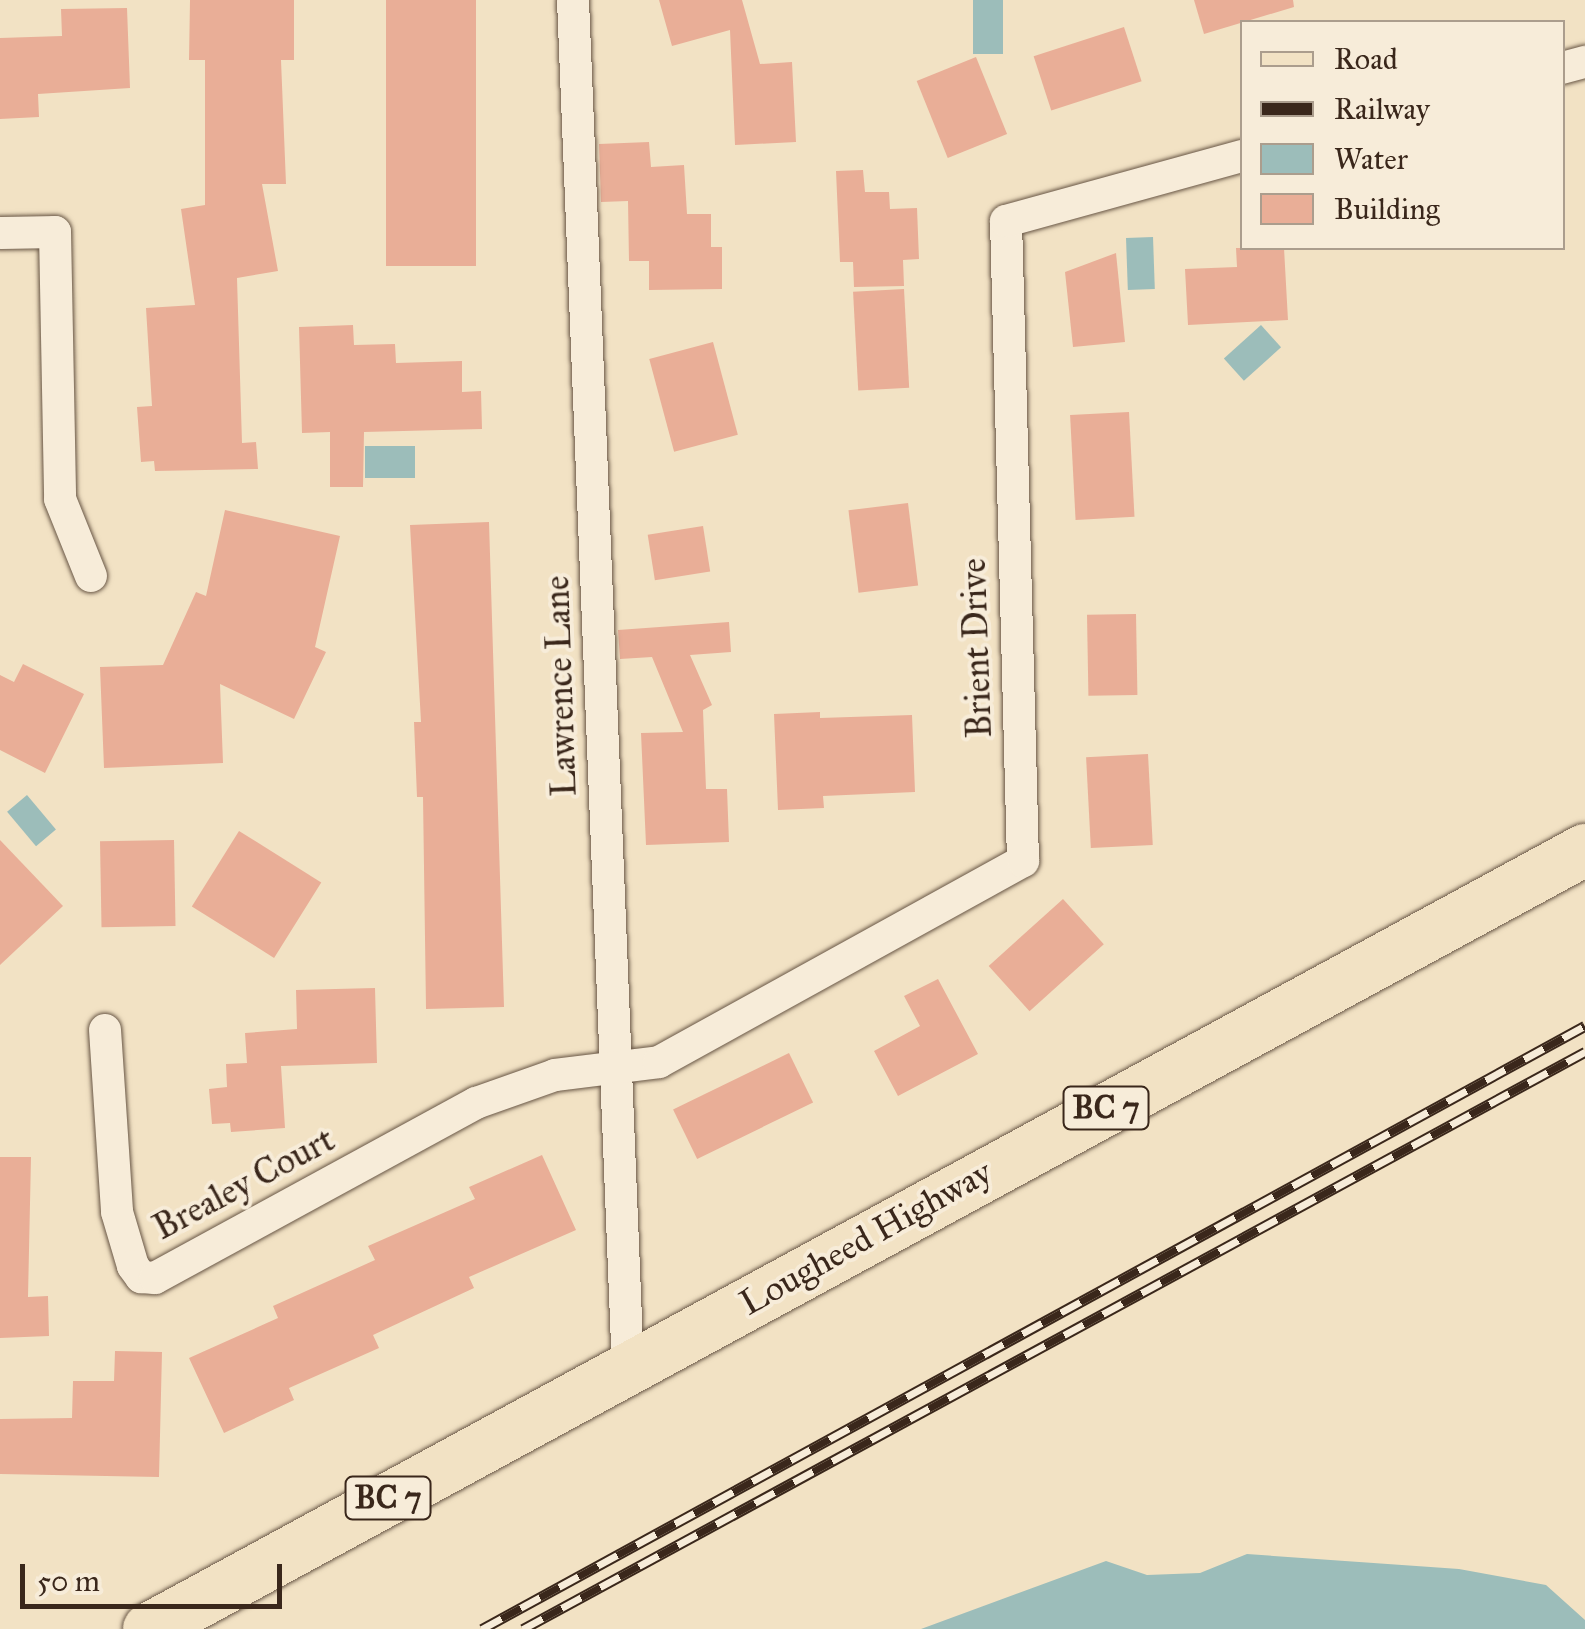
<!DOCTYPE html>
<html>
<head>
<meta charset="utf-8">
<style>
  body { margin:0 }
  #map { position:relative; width:1585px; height:1629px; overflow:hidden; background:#f2e2c4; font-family:"IM FELL Great Primer",serif }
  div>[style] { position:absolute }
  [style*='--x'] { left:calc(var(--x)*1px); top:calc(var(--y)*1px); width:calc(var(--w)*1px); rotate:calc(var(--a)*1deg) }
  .water>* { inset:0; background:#9cbdba; transform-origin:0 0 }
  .building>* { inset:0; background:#e9ae97; transform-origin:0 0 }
  .roads { filter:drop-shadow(0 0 2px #685645) drop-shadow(0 0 2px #685645) }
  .minor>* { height:32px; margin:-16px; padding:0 16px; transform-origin:16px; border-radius:16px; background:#f7ecd9 }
  .primary>* { height:52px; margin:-26px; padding:0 26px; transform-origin:26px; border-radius:26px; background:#f2e2c4 }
  .rail>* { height:11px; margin-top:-5.5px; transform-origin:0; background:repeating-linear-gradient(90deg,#f7ecd9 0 22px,#3a271b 0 44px); box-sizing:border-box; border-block:2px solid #3a271b }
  span { translate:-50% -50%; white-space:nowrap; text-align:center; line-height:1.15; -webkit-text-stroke:8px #f7ecd9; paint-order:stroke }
  .shield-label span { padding:2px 8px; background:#f7ecd9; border:2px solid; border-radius:8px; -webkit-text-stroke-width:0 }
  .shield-label { font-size:32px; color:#3a271b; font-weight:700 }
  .street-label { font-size:35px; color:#3a271b }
  .legend { position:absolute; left:1240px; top:20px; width:325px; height:230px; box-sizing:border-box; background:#f7ecd9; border:2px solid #ab9d8d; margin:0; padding:12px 18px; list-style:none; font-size:30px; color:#3a271b }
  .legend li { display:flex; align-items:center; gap:20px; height:50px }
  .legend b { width:50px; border:2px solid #ab9d8d }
  .scale { position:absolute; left:20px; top:1564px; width:262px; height:45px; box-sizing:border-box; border:5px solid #3a271b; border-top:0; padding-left:12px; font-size:30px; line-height:35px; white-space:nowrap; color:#3a271b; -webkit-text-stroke:8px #f7ecd9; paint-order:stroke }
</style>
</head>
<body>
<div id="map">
  <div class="water">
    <i style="left:973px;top:0;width:30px;height:54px"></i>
    <i style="left:1153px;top:237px;width:52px;height:27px;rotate:88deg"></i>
    <i style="left:1261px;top:325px;width:30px;height:50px;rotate:48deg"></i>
    <i style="left:415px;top:446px;width:32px;height:50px;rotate:90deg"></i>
    <i style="left:27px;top:795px;width:45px;height:26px;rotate:50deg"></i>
    <i style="clip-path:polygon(1247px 1554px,1459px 1569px,1546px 1585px,1585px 1620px,1585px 1629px,921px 1629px,1106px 1561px,1147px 1575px,1200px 1573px)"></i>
  </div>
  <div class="building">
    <i style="clip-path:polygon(190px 0,294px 0,294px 60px,281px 60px,286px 184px,262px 184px,278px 271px,237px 278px,242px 443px,256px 442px,258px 469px,155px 471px,154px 461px,141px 462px,137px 407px,152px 406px,146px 308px,195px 305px,181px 209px,205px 205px,205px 60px,189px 60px)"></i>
    <i style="left:386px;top:0;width:90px;height:266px"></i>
    <i style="clip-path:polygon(659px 0,742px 0,760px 64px,792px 62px,796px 142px,735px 145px,730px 30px,672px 46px)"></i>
    <i style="clip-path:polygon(1194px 0,1293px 0,1294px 7px,1204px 34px)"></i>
    <i style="clip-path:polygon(127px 8px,130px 88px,38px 94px,39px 117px,0 119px,0 38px,62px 36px,61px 9px)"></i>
    <i style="left:1124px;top:27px;width:57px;height:95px;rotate:72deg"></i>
    <i style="left:976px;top:57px;width:83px;height:64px;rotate:68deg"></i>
    <i style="clip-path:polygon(649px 142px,651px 167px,684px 165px,687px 214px,711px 214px,711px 247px,722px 247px,722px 289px,649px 290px,649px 261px,629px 261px,628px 201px,601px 202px,599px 144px)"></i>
    <i style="clip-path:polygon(863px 170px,865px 192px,889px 192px,890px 209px,917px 208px,919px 259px,903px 260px,904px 286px,854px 287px,853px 262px,840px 262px,836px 171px)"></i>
    <i style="clip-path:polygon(1236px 248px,1284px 248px,1288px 320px,1188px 325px,1185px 269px,1237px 267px)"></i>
    <i style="clip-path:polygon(1116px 253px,1125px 342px,1073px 347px,1065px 272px)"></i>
    <i style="left:904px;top:289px;width:99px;height:51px;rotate:87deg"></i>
    <i style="clip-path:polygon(353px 325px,354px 345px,395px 344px,396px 363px,462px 361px,462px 392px,481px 391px,482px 429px,364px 432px,363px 487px,330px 487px,330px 432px,302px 433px,299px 327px)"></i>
    <i style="left:713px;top:342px;width:96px;height:66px;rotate:75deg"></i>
    <i style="left:1129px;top:412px;width:105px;height:59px;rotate:87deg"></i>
    <i style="left:908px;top:503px;width:83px;height:60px;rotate:83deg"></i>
    <i style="clip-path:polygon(225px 510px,340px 536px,315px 647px,326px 652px,294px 719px,220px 684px,223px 763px,104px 768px,100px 667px,163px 665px,196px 592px,206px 596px)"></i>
    <i style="clip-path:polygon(489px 522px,504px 1007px,426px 1009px,423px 797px,417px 797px,414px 722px,421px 722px,410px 525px)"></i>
    <i style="left:703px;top:526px;width:46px;height:56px;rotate:81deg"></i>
    <i style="left:1136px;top:614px;width:81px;height:49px;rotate:89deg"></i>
    <i style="clip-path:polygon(729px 622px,731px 652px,690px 655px,712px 705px,703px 710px,706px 789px,727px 789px,729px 842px,646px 845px,641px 733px,683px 732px,652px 657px,620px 659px,618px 630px)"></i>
    <i style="clip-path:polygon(23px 664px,84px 694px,45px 773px,0 750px,0 675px,14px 682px)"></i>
    <i style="clip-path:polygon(820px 712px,820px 718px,912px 715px,915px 792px,823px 796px,824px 808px,778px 810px,774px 714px)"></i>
    <i style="left:1148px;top:754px;width:91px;height:62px;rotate:87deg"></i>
    <i style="left:239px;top:831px;width:97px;height:89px;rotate:32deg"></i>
    <i style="clip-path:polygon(0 840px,63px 906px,0 965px)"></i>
    <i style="left:174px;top:840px;width:86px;height:74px;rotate:89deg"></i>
    <i style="left:1063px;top:899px;width:61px;height:100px;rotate:48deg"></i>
    <i style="clip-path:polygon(938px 979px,978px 1054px,898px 1096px,874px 1051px,920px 1026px,904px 996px)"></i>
    <i style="clip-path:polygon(375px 988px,377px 1063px,281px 1066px,285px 1128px,231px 1132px,230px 1123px,212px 1124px,209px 1089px,227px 1087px,226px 1064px,247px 1063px,245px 1033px,297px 1029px,296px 990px)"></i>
    <i style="left:789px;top:1053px;width:55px;height:129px;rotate:64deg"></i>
    <i style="clip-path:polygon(542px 1155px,576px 1230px,469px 1277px,474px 1288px,373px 1335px,379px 1348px,289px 1388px,294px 1400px,224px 1433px,189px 1358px,278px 1318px,273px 1306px,375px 1260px,368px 1246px,475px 1199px,469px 1187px)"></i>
    <i style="clip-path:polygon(0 1157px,31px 1157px,28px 1297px,48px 1296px,49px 1336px,0 1338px)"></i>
    <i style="clip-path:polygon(115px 1351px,162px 1352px,159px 1477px,0 1474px,0 1419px,72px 1418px,73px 1381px,114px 1381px)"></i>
  </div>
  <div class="roads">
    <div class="minor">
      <i style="--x:573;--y:0;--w:1369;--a:87.7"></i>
      <i style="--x:1562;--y:68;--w:24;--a:-15"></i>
      <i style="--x:0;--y:233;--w:55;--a:-1"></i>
      <i style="--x:55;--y:232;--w:267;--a:88.9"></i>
      <i style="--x:60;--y:499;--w:83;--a:68.1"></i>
      <i style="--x:105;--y:1030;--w:182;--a:86.2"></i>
      <i style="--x:117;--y:1212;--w:56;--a:73.5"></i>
      <i style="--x:133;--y:1266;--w:14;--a:54"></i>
      <i style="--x:141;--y:1277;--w:14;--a:4"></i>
      <i style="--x:155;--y:1278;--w:366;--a:-28.6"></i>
      <i style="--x:476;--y:1103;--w:84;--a:-19.5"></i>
      <i style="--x:555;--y:1075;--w:105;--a:-7.1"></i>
      <i style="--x:659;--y:1062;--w:416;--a:-28.9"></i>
      <i style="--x:1023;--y:861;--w:640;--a:-91.52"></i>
      <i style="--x:1006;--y:221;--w:245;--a:-15.4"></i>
    </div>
    <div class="primary">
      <i style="--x:149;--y:1629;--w:1634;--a:-28.48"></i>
    </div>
  </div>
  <div class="rail">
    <i style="--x:482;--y:1629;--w:1257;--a:-28.67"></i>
    <i style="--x:523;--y:1629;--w:1209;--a:-28.52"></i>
  </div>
  <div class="shield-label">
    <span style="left:1106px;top:1108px">BC 7</span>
    <span style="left:388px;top:1498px">BC 7</span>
  </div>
  <div class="street-label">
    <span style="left:977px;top:648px;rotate:-92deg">Brient Drive</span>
    <span style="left:561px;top:686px;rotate:-92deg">Lawrence Lane</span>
    <span style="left:244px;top:1184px;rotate:-28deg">Brealey Court</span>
    <span style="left:866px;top:1238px;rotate:-29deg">Lougheed Highway</span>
  </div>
  <ul class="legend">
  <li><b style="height:12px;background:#f2e2c4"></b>Road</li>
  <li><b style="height:12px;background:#3a271b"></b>Railway</li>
  <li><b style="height:28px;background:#9cbdba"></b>Water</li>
  <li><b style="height:28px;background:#e9ae97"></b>Building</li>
  </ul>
  <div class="scale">50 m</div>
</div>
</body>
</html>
